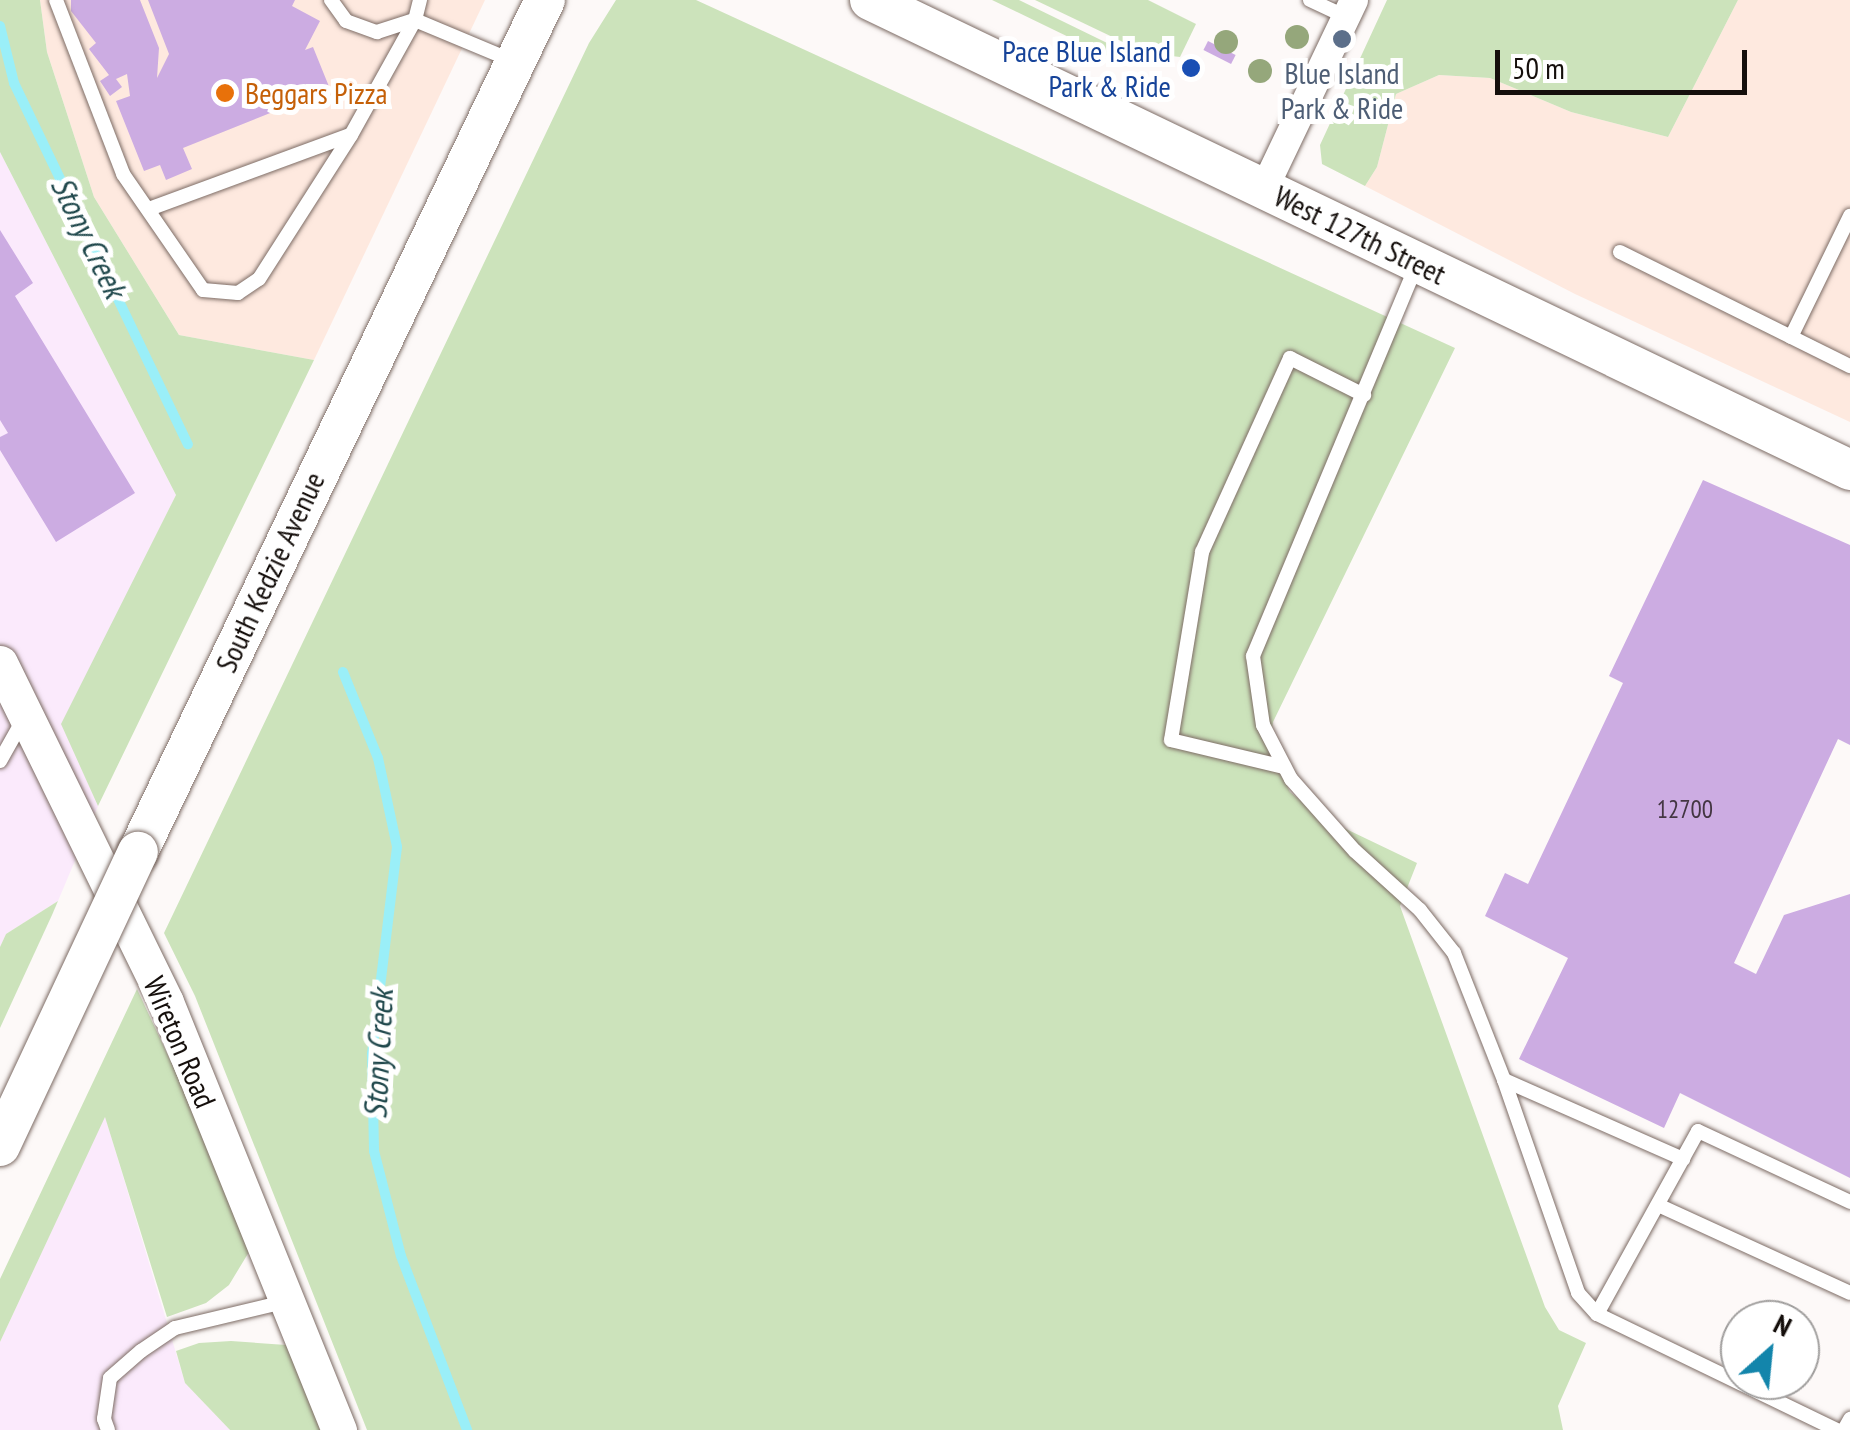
<!DOCTYPE html>
<html>
<head>
<meta charset="utf-8">
<style>
  body { margin:0 }
  #map { position:relative; width:1850px; height:1430px; overflow:hidden; background:#fdf9f8; font-family:"PT Sans Narrow",sans-serif }
  div>[style] { position:absolute }
  [style*='--x'] { left:calc(var(--x)*1px); top:calc(var(--y)*1px); width:calc(var(--w)*1px); rotate:calc(var(--a)*1deg) }
  .built>* { inset:0; background:#fee9df }
  .industrial>* { inset:0; background:#fbeafc }
  .green>* { inset:0; background:#cce3bb }
  .stream>* { height:10px; margin:-5px; padding:0 5px; transform-origin:5px; border-radius:5px; background:#9aeff8 }
  .building>* { inset:0; background:#ccace2; transform-origin:0 0 }
  .roads { filter:drop-shadow(0 0 2px #7d6c65) drop-shadow(0 0 2px #7d6c65) }
  .service>* { height:14px; margin:-7px; padding:0 7px; transform-origin:7px; border-radius:7px; background:#fff }
  .minor>* { height:28px; margin:-14px; padding:0 14px; transform-origin:14px; border-radius:14px; background:#fff }
  .tertiary>* { height:35px; margin:-17.5px; padding:0 17.5px; transform-origin:17.5px; border-radius:17.5px; background:#fff }
  .secondary>* { height:40px; margin:-20px; padding:0 20px; transform-origin:20px; border-radius:20px; background:#fff }
  .bridges { filter:drop-shadow(0 0 2px #7d6c65) drop-shadow(0 0 2px #7d6c65) }
  .secondary-bridge>* { height:40px; margin:-20px; padding:0 20px; transform-origin:20px; border-radius:20px; background:#fff }
  .trees>* { width:24px; height:24px; margin:-12px; border-radius:50%; background:#95a77b }
  .dots>* { width:28px; height:28px; translate:-50% -50%; box-sizing:border-box; border:5px solid #fff; border-radius:50% }
  span { translate:-50% -50%; white-space:nowrap; text-align:center; line-height:1.15; -webkit-text-stroke:10px #fff; paint-order:stroke }
  .number-label { font-size:25px; color:#433642 }
  .number-label span { -webkit-text-stroke-width:0 }
  .transit-label { font-size:30px; color:#164399 }
  .right { translate:-100% -50%; text-align:right }
  .service-label { font-size:30px; color:#4e5e75 }
  .food-label { font-size:30px; color:#c56008 }
  .left { translate:0 -50%; text-align:left }
  .street-label { font-size:30px; color:#150f0c }
  .water-label { font-size:32px; color:#20484c; font-style:italic }
  .north { position:absolute; left:1720px; top:1300px; width:100px; height:100px; box-sizing:border-box; background:#fff; border:2px solid #a19f9e; border-radius:50%; rotate:27deg; font-size:28px; font-weight:700; line-height:40px; text-align:center; color:#150f0c }
  .north::after { content:''; display:block; margin:auto; width:35px; height:45px; background:#1385ab; clip-path:polygon(50% 0,100% 100%,50% 72%,0 100%) }
  .scale { position:absolute; left:1495px; top:50px; width:252px; height:45px; box-sizing:border-box; border:5px solid #150f0c; border-top:0; padding-left:12px; font-size:30px; line-height:35px; white-space:nowrap; color:#150f0c; -webkit-text-stroke:8px #fff; paint-order:stroke }
</style>
</head>
<body>
<div id="map">
  <div class="built">
    <i style="clip-path:polygon(40px 0,485px 0,314px 360px,179px 335px,94px 197px,47px 52px)"></i>
    <i style="clip-path:polygon(1738px 0,1850px 0,1850px 422px,1575px 294px,1365px 186px,1377px 167px,1396px 94px,1439px 75px,1490px 78px,1571px 112px,1668px 137px)"></i>
  </div>
  <div class="industrial">
    <i style="clip-path:polygon(0 152px,176px 495px,62px 724px,98px 806px,58px 901px,6px 934px,0 947px)"></i>
    <i style="clip-path:polygon(105px 1116px,185px 1383px,230px 1430px,0 1430px,0 1342px)"></i>
  </div>
  <div class="green">
    <i style="clip-path:polygon(0 0,40px 0,47px 52px,94px 197px,179px 335px,314px 360px,98px 806px,61px 724px,176px 495px,0 152px)"></i>
    <i style="clip-path:polygon(616px 0,696px 0,1455px 348px,1273px 722px,1269px 748px,1290px 792px,1321px 817px,1417px 863px,1400px 906px,1545px 1307px,1559px 1330px,1586px 1343px,1558px 1406px,1563px 1430px,367px 1430px,195px 996px,164px 933px,589px 43px)"></i>
    <i style="clip-path:polygon(992px 0,1019px 0,1142px 60px,1114px 59px)"></i>
    <i style="clip-path:polygon(1035px 0,1148px 0,1196px 24px,1180px 57px,1146px 53px)"></i>
    <i style="clip-path:polygon(1387px 0,1738px 0,1668px 137px,1571px 112px,1490px 78px,1439px 75px,1396px 94px,1377px 167px,1365px 186px,1322px 164px,1320px 145px)"></i>
    <i style="clip-path:polygon(58px 901px,52px 915px,0 1028px,0 947px,6px 934px)"></i>
    <i style="clip-path:polygon(137px 989px,255px 1242px,229px 1285px,206px 1303px,167px 1317px,105px 1117px,0 1342px,0 1279px)"></i>
    <i style="clip-path:polygon(231px 1341px,286px 1345px,323px 1430px,230px 1430px,185px 1383px,176px 1351px,199px 1343px)"></i>
  </div>
  <div class="stream">
    <i style="--x:0;--y:26;--w:59;--a:76.2"></i>
    <i style="--x:14;--y:83;--w:401;--a:64.3"></i>
    <i style="--x:343;--y:672;--w:93;--a:67.9"></i>
    <i style="--x:378;--y:758;--w:91;--a:77.9"></i>
    <i style="--x:397;--y:847;--w:209;--a:96.9"></i>
    <i style="--x:372;--y:1054;--w:97;--a:88.8"></i>
    <i style="--x:374;--y:1151;--w:108;--a:75.6"></i>
    <i style="--x:401;--y:1256;--w:186;--a:69.2"></i>
  </div>
  <div class="building">
    <i style="clip-path:polygon(71px 0,140px 0,159px 48px,157px 78px,169px 54px,148px 0,295px 0,292px 6px,320px 21px,305px 50px,313px 47px,330px 89px,183px 148px,192px 169px,166px 180px,160px 165px,144px 171px,116px 101px,130px 96px,127px 74px,116px 79px,122px 87px,110px 96px,100px 81px,109px 75px,89px 49px,96px 43px,71px 11px)"></i>
    <i style="left:1208px;top:41px;width:31px;height:10px;rotate:27deg"></i>
    <i style="clip-path:polygon(0 230px,33px 283px,15px 296px,135px 493px,56px 542px,0 450px,0 437px,8px 433px,0 420px)"></i>
    <i style="clip-path:polygon(1703px 480px,1850px 545px,1850px 745px,1838px 739px,1734px 963px,1756px 974px,1784px 915px,1850px 894px,1850px 1178px,1680px 1093px,1664px 1128px,1519px 1059px,1568px 958px,1485px 916px,1505px 873px,1528px 884px,1623px 683px,1609px 676px)"></i>
  </div>
  <div class="roads">
    <div class="service">
      <i style="--x:56;--y:0;--w:186;--a:68.9"></i>
      <i style="--x:123;--y:174;--w:141;--a:55.4"></i>
      <i style="--x:203;--y:290;--w:35;--a:5"></i>
      <i style="--x:238;--y:293;--w:25;--a:-34"></i>
      <i style="--x:259;--y:279;--w:171;--a:-57.4"></i>
      <i style="--x:351;--y:135;--w:132;--a:-60.9"></i>
      <i style="--x:415;--y:20;--w:21;--a:-76"></i>
      <i style="--x:331;--y:0;--w:26;--a:54"></i>
      <i style="--x:346;--y:21;--w:33;--a:20"></i>
      <i style="--x:377;--y:32;--w:40;--a:-18"></i>
      <i style="--x:415;--y:20;--w:106;--a:22.7"></i>
      <i style="--x:1310;--y:0;--w:40;--a:25"></i>
      <i style="--x:149;--y:209;--w:214;--a:-20.2"></i>
      <i style="--x:1620;--y:252;--w:257;--a:26.4"></i>
      <i style="--x:1417;--y:264;--w:425;--a:112.7"></i>
      <i style="--x:1253;--y:656;--w:70;--a:81.8"></i>
      <i style="--x:1263;--y:725;--w:61;--a:62.6"></i>
      <i style="--x:1291;--y:779;--w:96;--a:48.4"></i>
      <i style="--x:1355;--y:851;--w:88;--a:42.2"></i>
      <i style="--x:1420;--y:910;--w:55;--a:51.7"></i>
      <i style="--x:1454;--y:953;--w:136;--a:68.5"></i>
      <i style="--x:1504;--y:1080;--w:225;--a:70.8"></i>
      <i style="--x:1578;--y:1293;--w:28;--a:48"></i>
      <i style="--x:1597;--y:1314;--w:267;--a:25.8"></i>
      <i style="--x:1791;--y:337;--w:135;--a:-64"></i>
      <i style="--x:0;--y:761;--w:47;--a:-60.7"></i>
      <i style="--x:1284;--y:767;--w:116;--a:-166.6"></i>
      <i style="--x:1171;--y:740;--w:191;--a:-80.6"></i>
      <i style="--x:1202;--y:552;--w:213;--a:-65.6"></i>
      <i style="--x:1290;--y:358;--w:83;--a:26.6"></i>
      <i style="--x:1504;--y:1080;--w:196;--a:23.8"></i>
      <i style="--x:1658;--y:1205;--w:211;--a:24.6"></i>
      <i style="--x:1597;--y:1314;--w:209;--a:-61.1"></i>
      <i style="--x:1698;--y:1131;--w:168;--a:25"></i>
      <i style="--x:108;--y:1430;--w:12;--a:-110"></i>
      <i style="--x:104;--y:1419;--w:41;--a:-81.7"></i>
      <i style="--x:110;--y:1378;--w:41;--a:-41.1"></i>
      <i style="--x:141;--y:1351;--w:41;--a:-34.1"></i>
      <i style="--x:175;--y:1328;--w:112;--a:-13.4"></i>
      <i style="--x:1844;--y:1430;--w:13;--a:-61"></i>
    </div>
    <div class="minor">
      <i style="--x:1264;--y:189;--w:209;--a:-64.5"></i>
    </div>
    <div class="tertiary">
      <i style="--x:0;--y:663;--w:377;--a:63.9"></i>
      <i style="--x:166;--y:1002;--w:462;--a:68"></i>
    </div>
    <div class="secondary">
      <i style="--x:870;--y:0;--w:1087;--a:25.62"></i>
      <i style="--x:138;--y:852;--w:944;--a:-64.47"></i>
    </div>
  </div>
  <div class="bridges">
    <div class="secondary-bridge">
      <i style="--x:0;--y:1146;--w:325;--a:-64.9"></i>
    </div>
  </div>
  <div class="trees">
    <i style="left:1297px;top:37px"></i>
    <i style="left:1226px;top:42px"></i>
    <i style="left:1260px;top:71px"></i>
  </div>
  <div class="dots">
    <i style="left:1342px;top:39px;background:#5c6f8a"></i>
    <i style="left:1191px;top:68px;background:#1a4fb4"></i>
    <i style="left:225px;top:93px;background:#e8710a"></i>
  </div>
  <div class="number-label">
    <span style="left:1685px;top:809px">12700</span>
  </div>
  <div class="transit-label">
    <span class="right" style="left:1171px;top:68px">Pace Blue Island<br>Park &amp; Ride</span>
  </div>
  <div class="service-label">
    <span style="left:1342px;top:90px">Blue Island<br>Park &amp; Ride</span>
  </div>
  <div class="food-label">
    <span class="left" style="left:245px;top:93px">Beggars Pizza</span>
  </div>
  <div class="street-label">
    <span style="left:1360px;top:235px;rotate:26deg">West 127th Street</span>
    <span style="left:270px;top:572px;rotate:-65deg">South Kedzie Avenue</span>
    <span style="left:180px;top:1042px;rotate:67deg">Wireton Road</span>
  </div>
  <div class="water-label">
    <span style="left:89px;top:237px;rotate:64deg">Stony Creek</span>
    <span style="left:378px;top:1054px;rotate:-87deg">Stony Creek</span>
  </div>
  <div class="north">N</div>
  <div class="scale">50 m</div>
</div>
</body>
</html>
